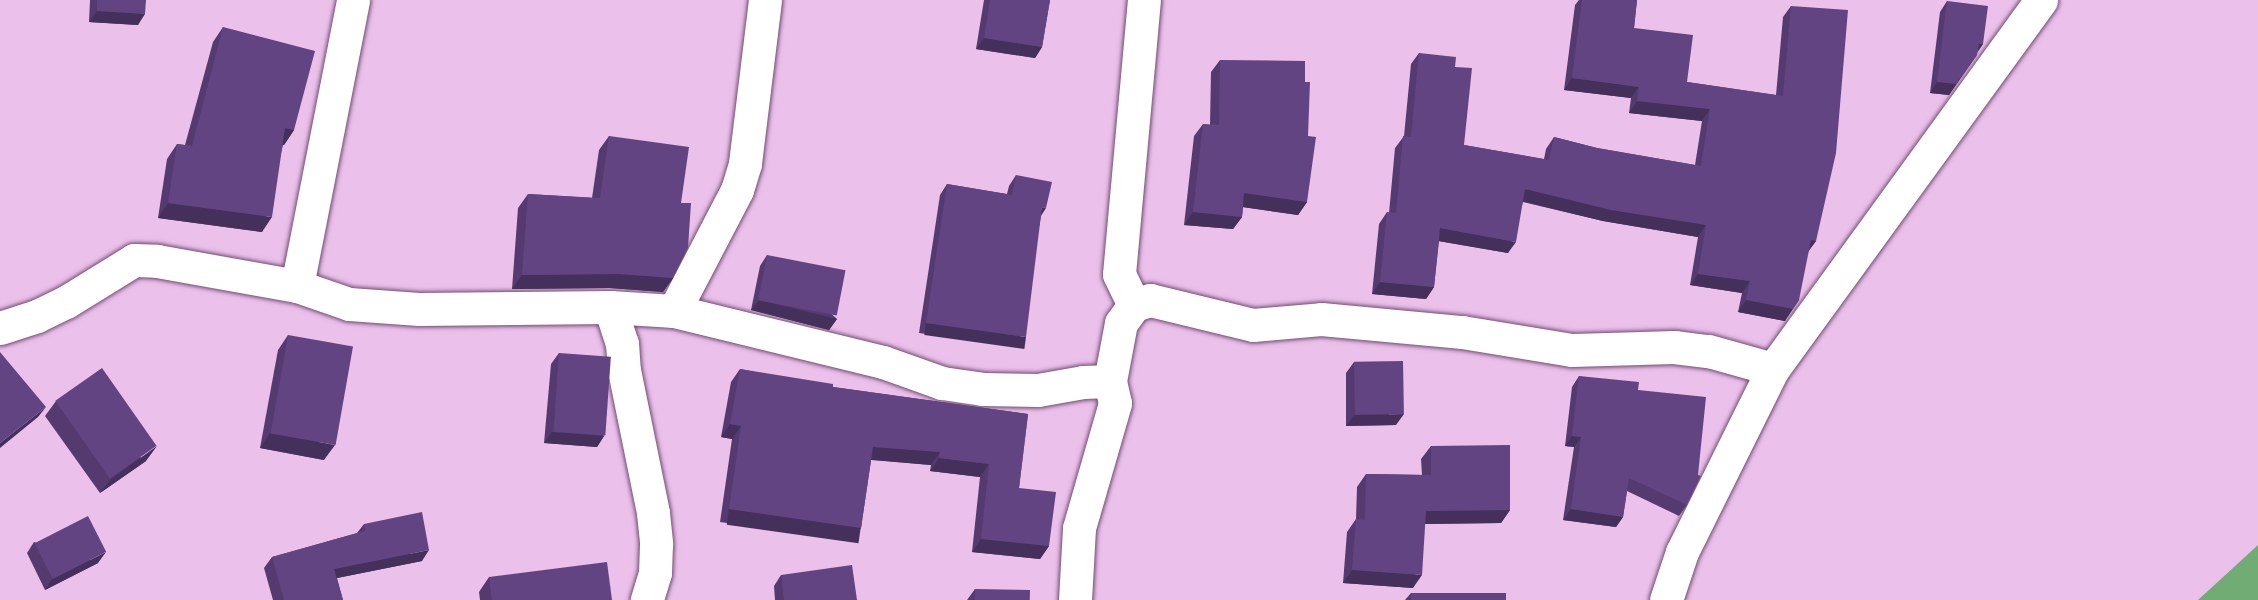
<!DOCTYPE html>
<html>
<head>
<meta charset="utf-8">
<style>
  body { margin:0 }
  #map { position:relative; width:2258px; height:600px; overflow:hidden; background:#ebc0eb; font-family:"Asap Condensed",sans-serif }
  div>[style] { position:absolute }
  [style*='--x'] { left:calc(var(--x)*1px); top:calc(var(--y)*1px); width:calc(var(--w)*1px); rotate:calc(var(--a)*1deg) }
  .forest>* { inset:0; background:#71ac74 }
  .roads { filter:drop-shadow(0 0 2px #714b72) drop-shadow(0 0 2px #714b72) }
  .minor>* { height:33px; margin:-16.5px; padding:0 16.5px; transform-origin:16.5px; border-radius:16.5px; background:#fff }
  .wall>* { inset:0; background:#553a70 }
  .shaded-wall>* { inset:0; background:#45305b; transform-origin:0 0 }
  .building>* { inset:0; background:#634482; transform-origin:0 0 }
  span { translate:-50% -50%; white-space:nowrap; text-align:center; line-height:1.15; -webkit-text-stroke:6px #f8ccf9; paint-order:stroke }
</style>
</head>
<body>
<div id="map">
  <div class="forest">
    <i style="clip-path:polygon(2258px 545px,2258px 600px,2198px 600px)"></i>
  </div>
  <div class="roads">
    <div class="minor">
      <i style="--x:297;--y:286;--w:291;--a:-78.9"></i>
      <i style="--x:1134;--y:305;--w:34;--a:-116"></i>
      <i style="--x:1119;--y:274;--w:275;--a:-84.8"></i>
      <i style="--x:610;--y:307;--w:38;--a:72"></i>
      <i style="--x:622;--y:343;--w:27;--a:86"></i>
      <i style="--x:624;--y:370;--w:146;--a:78.5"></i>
      <i style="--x:653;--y:513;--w:31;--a:84"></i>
      <i style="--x:656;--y:544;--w:29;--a:92"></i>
      <i style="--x:655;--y:573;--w:28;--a:107"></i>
      <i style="--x:674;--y:311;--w:136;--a:-62.5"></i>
      <i style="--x:737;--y:190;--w:28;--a:-73"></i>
      <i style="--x:745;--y:163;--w:164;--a:-83"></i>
      <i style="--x:0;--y:328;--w:39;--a:-18"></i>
      <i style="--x:37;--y:316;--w:32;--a:-26"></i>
      <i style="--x:66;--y:302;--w:80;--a:-31.7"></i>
      <i style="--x:134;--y:260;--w:23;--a:2"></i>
      <i style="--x:157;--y:261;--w:142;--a:10.1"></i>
      <i style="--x:297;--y:286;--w:55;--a:19.1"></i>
      <i style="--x:349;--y:304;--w:70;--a:4.1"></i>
      <i style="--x:419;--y:309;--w:191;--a:-0.6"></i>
      <i style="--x:610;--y:307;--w:64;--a:3.6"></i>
      <i style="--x:674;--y:311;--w:215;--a:13.7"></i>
      <i style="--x:883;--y:362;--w:63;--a:19.6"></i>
      <i style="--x:942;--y:383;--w:41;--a:8.3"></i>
      <i style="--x:983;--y:389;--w:55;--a:1"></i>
      <i style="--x:1038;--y:390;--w:46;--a:-10.1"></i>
      <i style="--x:1083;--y:382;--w:27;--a:-2"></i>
      <i style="--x:1075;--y:600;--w:72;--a:-86.8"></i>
      <i style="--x:1079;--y:528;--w:130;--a:-73.9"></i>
      <i style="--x:1115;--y:403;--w:23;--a:-103"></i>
      <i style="--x:1110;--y:381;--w:59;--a:-79.3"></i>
      <i style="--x:1121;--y:323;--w:22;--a:-54"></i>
      <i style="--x:1134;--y:305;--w:17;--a:-17"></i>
      <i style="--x:1150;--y:300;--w:106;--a:13.6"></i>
      <i style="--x:1253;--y:325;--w:68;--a:-5"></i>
      <i style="--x:1321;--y:319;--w:142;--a:5.3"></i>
      <i style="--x:1462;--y:332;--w:111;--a:9.3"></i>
      <i style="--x:1572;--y:350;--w:102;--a:-1.7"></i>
      <i style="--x:1674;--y:347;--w:35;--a:7"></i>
      <i style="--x:1709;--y:351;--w:66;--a:15.7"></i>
      <i style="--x:1666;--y:600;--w:51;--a:-71.6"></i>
      <i style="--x:1682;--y:552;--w:204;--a:-63.6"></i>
      <i style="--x:1773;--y:369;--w:456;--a:-54"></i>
    </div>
  </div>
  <div class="wall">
    <i style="clip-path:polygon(90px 0,146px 0,138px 25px,89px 22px)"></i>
    <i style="clip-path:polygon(984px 0,1050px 0,1042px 47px,1035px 58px,976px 49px)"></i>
    <i style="clip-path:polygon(1579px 0,1637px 0,1634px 28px,1687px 82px,1776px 95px,1783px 17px,1791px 6px,1816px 241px,1809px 250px,1785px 321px,1738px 312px,1742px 293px,1690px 285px,1698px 237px,1603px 221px,1523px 202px,1508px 253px,1439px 241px,1434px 287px,1426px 299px,1372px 294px,1379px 224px,1387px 212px,1389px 213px,1395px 148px,1404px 136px,1411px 64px,1419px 53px,1455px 67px,1464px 145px,1544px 159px,1546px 149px,1554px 137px,1597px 148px,1695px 165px,1702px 121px,1629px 113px,1631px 98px,1564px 90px,1575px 5px)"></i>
    <i style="clip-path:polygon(1947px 1px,1983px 44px,1949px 95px,1930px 93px,1940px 12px)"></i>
    <i style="clip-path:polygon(223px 27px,294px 130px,284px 145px,283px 145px,262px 232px,158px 218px,167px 159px,177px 144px,185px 145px,213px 42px)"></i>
    <i style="clip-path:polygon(1220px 60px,1305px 82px,1308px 136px,1307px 202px,1298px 215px,1243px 207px,1242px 217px,1233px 229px,1184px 225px,1194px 136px,1203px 124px,1210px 125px,1211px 72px)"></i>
    <i style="clip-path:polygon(609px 136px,681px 203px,673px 278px,663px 292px,610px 288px,512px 289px,518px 208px,528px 194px,592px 198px,599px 150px)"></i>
    <i style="clip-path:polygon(1016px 175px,1041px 216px,1018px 347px,919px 333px,940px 195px,947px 184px,1007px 194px,1009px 186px)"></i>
    <i style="clip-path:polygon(767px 255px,837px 319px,829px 330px,751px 310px,760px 266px)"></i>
    <i style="clip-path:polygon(288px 335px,324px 460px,260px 448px,278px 350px)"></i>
    <i style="clip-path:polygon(559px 353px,604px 436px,597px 447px,544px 443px,551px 364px)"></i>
    <i style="clip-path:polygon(1354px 362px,1396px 425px,1346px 426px,1346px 373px)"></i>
    <i style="clip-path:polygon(740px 369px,833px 387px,1028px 414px,1019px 488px,1049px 546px,1040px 559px,972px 552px,980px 477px,930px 471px,931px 465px,871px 460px,861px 528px,852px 541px,720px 522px,732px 439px,721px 437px,731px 382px)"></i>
    <i style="clip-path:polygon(1579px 376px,1638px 390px,1687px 505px,1679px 516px,1627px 491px,1623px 517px,1616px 527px,1563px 520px,1574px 447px,1565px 446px,1572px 387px)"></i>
    <i style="clip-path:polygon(56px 401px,146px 461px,100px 493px,45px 416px)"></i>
    <i style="clip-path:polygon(1431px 446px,1510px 510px,1501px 523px,1425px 524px,1413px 588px,1343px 583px,1347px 532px,1356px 519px,1357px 487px,1366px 474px,1422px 475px,1421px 459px)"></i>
    <i style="clip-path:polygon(364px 524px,422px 561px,337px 578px,343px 600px,273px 600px,264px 568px,272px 557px,357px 533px)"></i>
    <i style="clip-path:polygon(34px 542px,98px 563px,45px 590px,27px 553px)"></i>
    <i style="clip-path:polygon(781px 575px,857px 600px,775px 600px,774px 586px)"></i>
    <i style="clip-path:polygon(489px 577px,612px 600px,480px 600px,479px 592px)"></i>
    <i style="clip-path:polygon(975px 589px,1030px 600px,967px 600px)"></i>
    <i style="clip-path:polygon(1411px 593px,1506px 600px,1405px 600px)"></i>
  </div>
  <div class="shaded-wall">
    <i style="clip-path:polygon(97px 11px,145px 14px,138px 25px,89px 22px)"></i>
    <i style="clip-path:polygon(984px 38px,1042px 47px,1035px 58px,976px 49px)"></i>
    <i style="clip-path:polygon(1979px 44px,1983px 44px,1975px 55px)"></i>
    <i style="clip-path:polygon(1977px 55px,1949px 95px,1930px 93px,1937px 82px)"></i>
    <i style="clip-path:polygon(1572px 78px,1639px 87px,1631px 98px,1564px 90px)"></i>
    <i style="clip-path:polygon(1637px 101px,1710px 109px,1702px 121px,1629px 113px)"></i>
    <i style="clip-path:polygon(285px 128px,294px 130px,284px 145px,275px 143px)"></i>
    <i style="clip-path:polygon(1525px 189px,1706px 225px,1698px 237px,1603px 221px,1517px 200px)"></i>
    <i style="clip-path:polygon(1244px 193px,1307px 202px,1298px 215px,1235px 206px)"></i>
    <i style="clip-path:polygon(168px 203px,272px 217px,262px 232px,158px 218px)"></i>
    <i style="clip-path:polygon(1042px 207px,1046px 208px,1039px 219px)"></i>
    <i style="clip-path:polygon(1193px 212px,1242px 217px,1233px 229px,1184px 225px)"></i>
    <i style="clip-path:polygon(1440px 228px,1516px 242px,1508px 253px,1432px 240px)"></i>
    <i style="clip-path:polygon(1811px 240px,1816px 241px,1808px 252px)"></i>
    <i style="clip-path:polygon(620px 274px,673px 278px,663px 292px,610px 288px,512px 289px,522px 275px)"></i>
    <i style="clip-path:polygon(1698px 274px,1750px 281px,1742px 293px,1690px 285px)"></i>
    <i style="clip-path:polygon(1380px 282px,1434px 287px,1426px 299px,1372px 294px)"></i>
    <i style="clip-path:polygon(759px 300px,837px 319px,829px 330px,751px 310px)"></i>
    <i style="clip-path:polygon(1746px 300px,1799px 300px,1785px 321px,1738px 312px)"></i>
    <i style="left:926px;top:323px;width:101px;height:12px;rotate:8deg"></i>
    <i style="clip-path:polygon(46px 407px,38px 417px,0 448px,0 443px)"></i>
    <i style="clip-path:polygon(1404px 414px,1396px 425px,1346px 426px,1354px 415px)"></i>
    <i style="clip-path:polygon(730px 424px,741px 426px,732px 439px,721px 437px)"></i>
    <i style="clip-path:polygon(552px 432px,604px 436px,597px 447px,544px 443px)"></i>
    <i style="clip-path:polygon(270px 433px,335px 445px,324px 460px,260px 448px)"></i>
    <i style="clip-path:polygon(1572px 436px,1581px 437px,1574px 447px,1565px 446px)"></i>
    <i style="clip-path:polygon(157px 446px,146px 461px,100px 493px,111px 479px)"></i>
    <i style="clip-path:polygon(873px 447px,940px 452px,931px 465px,864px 459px)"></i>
    <i style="clip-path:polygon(939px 458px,989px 464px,980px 477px,930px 471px)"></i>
    <i style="left:729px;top:509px;width:133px;height:16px;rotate:8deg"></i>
    <i style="clip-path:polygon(1571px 509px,1623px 517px,1616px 527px,1563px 520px)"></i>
    <i style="clip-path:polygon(1510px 510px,1501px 523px,1417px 524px,1426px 511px)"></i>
    <i style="clip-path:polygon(981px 539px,1049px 546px,1040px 559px,972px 552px)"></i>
    <i style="clip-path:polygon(429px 550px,422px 561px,327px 580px,334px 569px)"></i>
    <i style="clip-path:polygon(106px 552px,98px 563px,45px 590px,52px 579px)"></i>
    <i style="clip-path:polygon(1352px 570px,1422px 575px,1413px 588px,1343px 583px)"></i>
  </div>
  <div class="building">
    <i style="clip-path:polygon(97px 0,146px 0,145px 14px,97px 11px)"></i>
    <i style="clip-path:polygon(990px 0,1050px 0,1042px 47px,984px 38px)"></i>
    <i style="clip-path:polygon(1582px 0,1637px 0,1634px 28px,1693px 35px,1687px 82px,1783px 96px,1791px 6px,1848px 10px,1836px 153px,1816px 241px,1811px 240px,1799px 300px,1793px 309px,1746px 300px,1750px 281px,1698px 274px,1706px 225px,1611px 210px,1525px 189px,1516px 242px,1440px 228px,1434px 287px,1380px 282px,1387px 212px,1396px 213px,1403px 136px,1411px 137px,1419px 53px,1456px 57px,1455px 67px,1472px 68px,1464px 145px,1549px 160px,1554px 137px,1597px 148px,1701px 166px,1710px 109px,1637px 101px,1639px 87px,1572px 78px)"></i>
    <i style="clip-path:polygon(1947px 1px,1988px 6px,1983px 44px,1979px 44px,1977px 55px,1956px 84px,1937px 82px)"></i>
    <i style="clip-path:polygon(223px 27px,315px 51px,294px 130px,285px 128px,272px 217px,168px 203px,177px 144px,192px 146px)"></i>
    <i style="clip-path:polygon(1220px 60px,1305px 61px,1305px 82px,1310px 82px,1308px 136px,1316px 137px,1307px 202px,1244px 193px,1242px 217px,1193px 212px,1203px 124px,1219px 125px)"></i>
    <i style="clip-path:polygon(609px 136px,689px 147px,681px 203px,691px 203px,688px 248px,673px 278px,620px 274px,522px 275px,528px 194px,600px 198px)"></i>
    <i style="clip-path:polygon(1016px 175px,1052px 182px,1046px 208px,1042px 207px,1026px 337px,926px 323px,947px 184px,1012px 195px)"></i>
    <i style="left:767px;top:255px;width:80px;height:46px;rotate:11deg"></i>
    <i style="left:288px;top:335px;width:66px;height:100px;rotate:10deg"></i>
    <i style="clip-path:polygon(0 352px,46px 407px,0 443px)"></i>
    <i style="left:559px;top:353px;width:52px;height:79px;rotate:4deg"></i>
    <i style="left:1403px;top:361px;width:53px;height:49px;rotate:89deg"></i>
    <i style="left:102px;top:368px;width:95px;height:57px;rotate:55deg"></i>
    <i style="clip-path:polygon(740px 369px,833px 384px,833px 387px,1028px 414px,1019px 488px,1056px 492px,1049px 546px,981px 539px,989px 464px,939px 458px,940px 452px,873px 447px,861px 528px,729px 509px,741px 426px,730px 424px)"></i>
    <i style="clip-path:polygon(1579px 376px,1639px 382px,1638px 390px,1706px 397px,1698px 475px,1701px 476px,1687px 505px,1629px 478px,1623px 517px,1571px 509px,1581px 437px,1572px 436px)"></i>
    <i style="clip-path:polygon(1510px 445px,1510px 510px,1426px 511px,1422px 575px,1352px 570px,1356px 519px,1365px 520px,1366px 474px,1431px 475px,1431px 446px)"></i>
    <i style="clip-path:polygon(422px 512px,429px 550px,334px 569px,343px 600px,284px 600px,272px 557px,365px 531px,364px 524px)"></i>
    <i style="left:88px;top:516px;width:40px;height:60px;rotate:63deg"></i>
    <i style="clip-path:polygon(607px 562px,612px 600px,492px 600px,489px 577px)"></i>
    <i style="clip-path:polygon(852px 565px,857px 600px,784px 600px,781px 575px)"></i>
    <i style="left:975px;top:589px;width:55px;height:11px;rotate:1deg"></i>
    <i style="left:1411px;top:593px;width:95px;height:7px"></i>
  </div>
</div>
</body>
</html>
